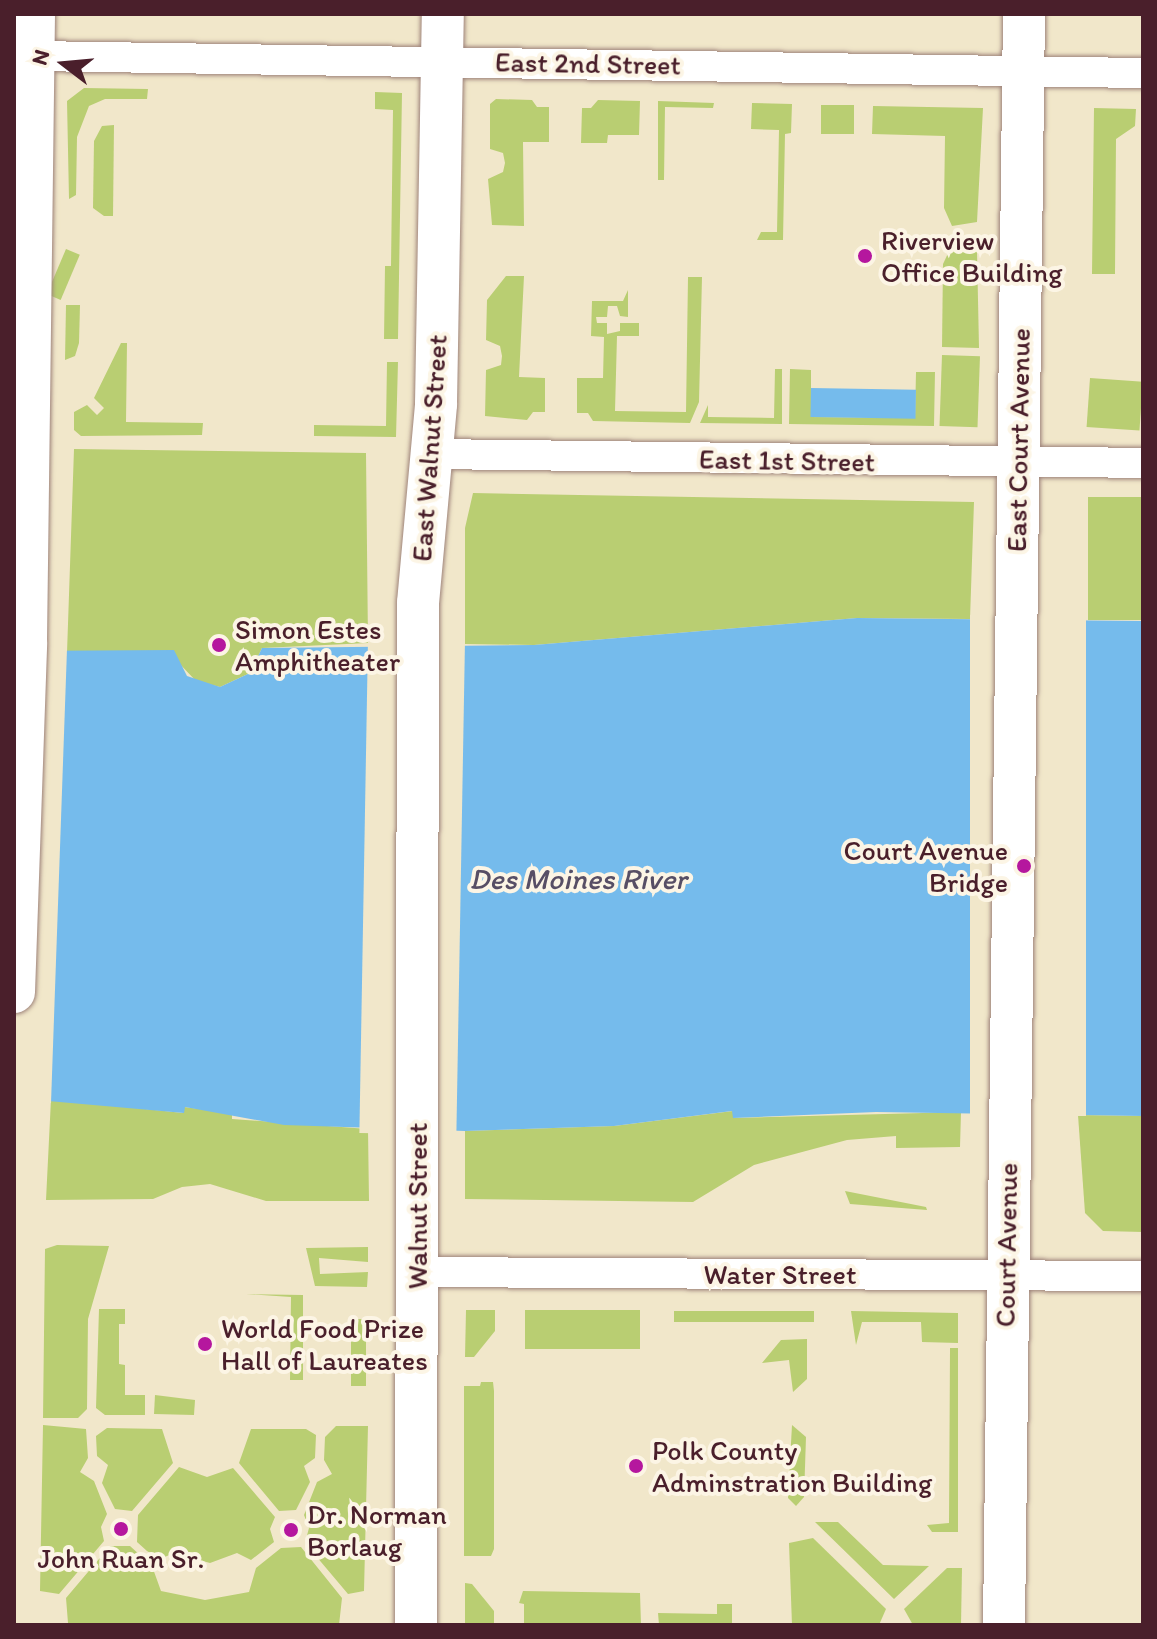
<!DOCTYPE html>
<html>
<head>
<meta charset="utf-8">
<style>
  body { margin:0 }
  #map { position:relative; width:1157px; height:1639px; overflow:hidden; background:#f1e7ca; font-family:Itim,sans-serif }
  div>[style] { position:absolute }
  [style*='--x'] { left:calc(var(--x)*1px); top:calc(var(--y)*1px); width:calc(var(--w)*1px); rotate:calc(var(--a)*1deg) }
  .green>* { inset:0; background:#b9ce72; transform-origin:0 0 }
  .water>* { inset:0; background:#75bbec; transform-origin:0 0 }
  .pier>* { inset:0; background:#f1e7ca; transform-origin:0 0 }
  .roads { filter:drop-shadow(0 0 2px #9e837a) drop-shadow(0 0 2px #9e837a) }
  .street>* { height:30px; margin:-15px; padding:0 15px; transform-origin:15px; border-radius:15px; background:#fff }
  .secondary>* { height:42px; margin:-21px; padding:0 21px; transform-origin:21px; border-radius:21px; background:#fff }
  .dots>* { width:22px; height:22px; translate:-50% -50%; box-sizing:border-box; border:4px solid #fcf5e5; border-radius:50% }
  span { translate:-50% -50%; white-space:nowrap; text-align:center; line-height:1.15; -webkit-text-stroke:8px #fcf5e5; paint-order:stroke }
  .street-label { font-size:28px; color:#4a1f2b }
  .poi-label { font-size:28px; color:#4a1f2b }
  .left { translate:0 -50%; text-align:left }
  .right { translate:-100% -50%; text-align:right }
  .water-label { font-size:30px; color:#574e65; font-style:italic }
  .frame { position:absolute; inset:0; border:16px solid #4a1f2b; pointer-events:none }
  .north { position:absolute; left:24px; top:24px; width:80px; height:80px; -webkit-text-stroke:6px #fcf5e5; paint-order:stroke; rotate:286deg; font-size:22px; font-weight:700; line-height:32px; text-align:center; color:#4a1f2b }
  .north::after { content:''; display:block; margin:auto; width:28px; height:36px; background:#4a1f2b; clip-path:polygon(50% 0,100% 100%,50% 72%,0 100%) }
</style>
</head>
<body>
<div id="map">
  <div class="green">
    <i style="clip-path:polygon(84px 88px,148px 89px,147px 99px,105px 99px,89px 106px,77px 137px,76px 195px,69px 199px,67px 101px)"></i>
    <i style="clip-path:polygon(375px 92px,402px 93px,398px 339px,384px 339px,385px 266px,391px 266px,393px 110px,375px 109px)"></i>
    <i style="clip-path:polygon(532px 100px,537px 107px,549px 107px,549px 142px,523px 142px,524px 226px,492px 225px,488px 179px,503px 172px,505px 163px,503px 153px,490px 149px,490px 104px,496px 99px)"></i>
    <i style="clip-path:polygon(598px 100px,640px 101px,639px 135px,608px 135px,607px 143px,581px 143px,582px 108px,591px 108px)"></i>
    <i style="clip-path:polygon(658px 101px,714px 103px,713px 108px,665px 107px,664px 180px,658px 180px)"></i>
    <i style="clip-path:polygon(752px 103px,792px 104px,791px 133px,785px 134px,783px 240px,757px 240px,761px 232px,777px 232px,779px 130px,751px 129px)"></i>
    <i style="left:821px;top:105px;width:33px;height:29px"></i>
    <i style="clip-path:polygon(873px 106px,983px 108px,977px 222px,952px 226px,944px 208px,945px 136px,872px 134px)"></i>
    <i style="clip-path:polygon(1094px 108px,1136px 109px,1135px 126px,1116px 139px,1115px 274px,1092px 274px)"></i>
    <i style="clip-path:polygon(114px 125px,113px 216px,104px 216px,93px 208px,94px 141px,102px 126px)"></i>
    <i style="clip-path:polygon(951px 247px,977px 251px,979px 348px,942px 347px,943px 264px)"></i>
    <i style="left:66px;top:249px;width:15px;height:49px;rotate:23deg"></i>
    <i style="clip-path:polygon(506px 276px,524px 276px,519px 377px,545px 378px,545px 412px,533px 412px,527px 420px,485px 416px,486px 370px,501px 365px,502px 356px,500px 346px,486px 340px,487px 300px)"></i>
    <i style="clip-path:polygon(688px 277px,702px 277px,699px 402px,690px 423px,593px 421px,588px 413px,577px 413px,577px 378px,603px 378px,604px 337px,591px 336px,592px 301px,623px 301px,628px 290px,628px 317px,620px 316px,617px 306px,608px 306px,607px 317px,596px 317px,597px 323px,607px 323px,607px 334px,620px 331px,620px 323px,639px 323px,639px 336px,617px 336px,615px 411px,686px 412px)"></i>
    <i style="clip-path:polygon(66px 305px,80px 305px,79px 343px,75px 356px,65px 360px)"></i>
    <i style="clip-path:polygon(121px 343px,127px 343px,126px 422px,203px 423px,202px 435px,81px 436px,74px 430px,74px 412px,87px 405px,97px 415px,104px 408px,94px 398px)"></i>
    <i style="left:942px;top:355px;width:38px;height:71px;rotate:2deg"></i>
    <i style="clip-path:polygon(387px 362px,398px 362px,396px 437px,314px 436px,314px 425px,386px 426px)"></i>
    <i style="clip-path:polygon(775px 369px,782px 369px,782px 424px,700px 423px,708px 405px,708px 417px,774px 418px)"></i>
    <i style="clip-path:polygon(790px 369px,811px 370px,811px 417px,915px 418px,916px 372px,935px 372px,934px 426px,789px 424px)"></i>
    <i style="left:1090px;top:378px;width:53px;height:49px;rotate:4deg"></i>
    <i style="clip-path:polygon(74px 449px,366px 453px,368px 643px,262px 648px,250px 673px,220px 687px,196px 681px,176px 660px,67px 653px)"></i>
    <i style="clip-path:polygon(473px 493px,974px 502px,970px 619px,857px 618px,534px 645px,465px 644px,465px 528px)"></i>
    <i style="left:1088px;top:497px;width:55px;height:123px"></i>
    <i style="clip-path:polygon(51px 1099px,183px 1113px,184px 1107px,232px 1113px,232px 1119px,368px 1129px,369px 1201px,266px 1201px,210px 1184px,182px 1187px,153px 1199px,46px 1200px)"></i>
    <i style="clip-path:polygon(733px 1111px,733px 1118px,961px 1112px,960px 1147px,896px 1148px,896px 1136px,847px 1140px,754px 1165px,693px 1202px,465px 1199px,465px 1131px,614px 1126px)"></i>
    <i style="clip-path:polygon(1078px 1115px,1143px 1116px,1143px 1232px,1103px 1231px,1085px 1213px)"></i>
    <i style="clip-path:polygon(845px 1191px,926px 1207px,927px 1210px,850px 1204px)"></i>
    <i style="clip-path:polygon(57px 1245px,109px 1246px,88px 1319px,87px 1409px,78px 1418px,43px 1418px,45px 1249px)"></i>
    <i style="clip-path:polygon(368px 1247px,368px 1262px,319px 1258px,320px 1274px,368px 1272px,367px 1287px,315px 1286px,306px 1248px)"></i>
    <i style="clip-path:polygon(246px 1294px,303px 1295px,303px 1380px,290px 1380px,291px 1297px)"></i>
    <i style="clip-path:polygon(99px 1309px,125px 1309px,125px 1324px,119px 1324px,119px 1364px,125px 1365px,125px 1395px,145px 1395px,145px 1415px,105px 1415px,96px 1408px)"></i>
    <i style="clip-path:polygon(466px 1310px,495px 1310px,495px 1331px,474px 1357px,465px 1357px)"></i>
    <i style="left:525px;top:1310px;width:115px;height:39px"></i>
    <i style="left:674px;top:1311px;width:140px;height:11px"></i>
    <i style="clip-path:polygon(851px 1311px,958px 1313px,958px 1343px,922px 1342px,921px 1322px,862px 1322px,856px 1345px)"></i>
    <i style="left:351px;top:1319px;width:15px;height:67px"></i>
    <i style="clip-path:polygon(807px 1339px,807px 1379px,793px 1392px,789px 1360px,762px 1363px,781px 1340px)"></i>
    <i style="clip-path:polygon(950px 1348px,958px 1348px,958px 1532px,932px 1532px,927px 1525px,949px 1523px)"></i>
    <i style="clip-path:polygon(481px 1382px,493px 1382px,494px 1391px,494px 1549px,491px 1556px,464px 1556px,464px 1386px,480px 1386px)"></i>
    <i style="clip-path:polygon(155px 1395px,195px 1400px,194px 1415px,154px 1414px)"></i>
    <i style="clip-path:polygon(43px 1425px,86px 1429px,88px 1458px,80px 1472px,94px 1481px,107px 1514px,101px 1527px,104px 1541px,59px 1594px,40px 1591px)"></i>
    <i style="clip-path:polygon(792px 1425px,806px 1437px,804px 1497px,796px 1506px,788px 1498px)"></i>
    <i style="clip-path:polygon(336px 1426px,368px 1426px,364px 1591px,348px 1594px,305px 1543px,309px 1528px,304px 1515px,317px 1482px,332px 1474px,324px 1460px,325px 1437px)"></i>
    <i style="clip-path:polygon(107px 1428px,162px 1429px,173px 1463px,132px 1511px,115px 1509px,102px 1483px,108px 1465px,97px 1456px,96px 1436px)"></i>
    <i style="clip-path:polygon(251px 1429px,306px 1429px,316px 1435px,315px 1458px,304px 1466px,310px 1482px,296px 1510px,279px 1511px,239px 1463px)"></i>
    <i style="clip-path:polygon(179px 1467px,207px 1477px,233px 1468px,275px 1517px,270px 1529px,274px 1542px,251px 1560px,237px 1553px,210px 1563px,174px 1553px,160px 1559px,147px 1551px,137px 1542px,138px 1515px)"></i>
    <i style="clip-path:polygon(815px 1522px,838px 1522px,883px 1565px,929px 1566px,894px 1599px)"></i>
    <i style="clip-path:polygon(813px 1538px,886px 1609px,879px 1625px,792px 1625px,789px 1543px)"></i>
    <i style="clip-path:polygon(110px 1546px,130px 1546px,152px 1566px,161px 1591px,205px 1600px,249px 1592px,256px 1568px,281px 1548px,301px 1547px,342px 1598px,339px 1625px,68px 1623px,66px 1598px)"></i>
    <i style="clip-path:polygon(947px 1568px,962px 1568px,961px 1625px,913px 1625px,904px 1609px)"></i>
    <i style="clip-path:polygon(465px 1583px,472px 1584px,494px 1611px,494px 1625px,465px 1625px)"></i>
    <i style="clip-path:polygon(523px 1591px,640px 1593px,641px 1625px,524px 1625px,524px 1604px,519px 1603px)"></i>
    <i style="clip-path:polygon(717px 1604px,732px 1604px,732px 1625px,659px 1625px,658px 1613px,717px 1614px)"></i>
  </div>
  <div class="water">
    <i style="left:811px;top:388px;width:105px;height:29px;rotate:1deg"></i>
    <i style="clip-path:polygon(857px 618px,1143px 621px,1143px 1116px,876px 1112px,733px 1118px,732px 1111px,614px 1126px,465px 1131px,284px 1125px,185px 1107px,184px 1113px,14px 1098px,14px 651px,174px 650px,187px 676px,220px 687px,250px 673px,262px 648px,534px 645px)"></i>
  </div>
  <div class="pier">
    <i style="left:970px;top:615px;width:116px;height:501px"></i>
    <i style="left:368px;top:639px;width:97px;height:494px;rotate:1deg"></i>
    <i style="clip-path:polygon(14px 647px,67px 649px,51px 1103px,14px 1102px)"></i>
  </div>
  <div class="roads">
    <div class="street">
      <i style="--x:33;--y:56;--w:1110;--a:0.88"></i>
      <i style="--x:431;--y:454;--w:712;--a:0.72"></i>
      <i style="--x:417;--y:1272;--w:726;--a:0.32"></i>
    </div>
    <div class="secondary">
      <i style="--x:14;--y:992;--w:350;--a:-88"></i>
      <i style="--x:26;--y:642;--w:628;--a:-89.27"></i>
      <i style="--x:416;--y:1625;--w:1022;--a:-89.89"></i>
      <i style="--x:418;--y:603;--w:200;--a:-84.8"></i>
      <i style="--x:436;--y:404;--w:390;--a:-89"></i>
      <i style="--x:1004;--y:1625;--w:1611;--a:-89.29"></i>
    </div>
  </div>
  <div class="dots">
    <i style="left:865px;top:256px;background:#b5179e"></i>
    <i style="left:219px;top:645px;background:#b5179e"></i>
    <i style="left:1024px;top:866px;background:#b5179e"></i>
    <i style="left:205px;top:1344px;background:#b5179e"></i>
    <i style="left:636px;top:1466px;background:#b5179e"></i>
    <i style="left:121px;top:1529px;background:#b5179e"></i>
    <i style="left:291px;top:1530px;background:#b5179e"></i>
  </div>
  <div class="street-label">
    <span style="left:588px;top:63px;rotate:1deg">East 2nd Street</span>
    <span style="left:1018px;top:440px;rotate:-89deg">East Court Avenue</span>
    <span style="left:429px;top:448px;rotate:-86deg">East Walnut Street</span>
    <span style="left:787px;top:460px;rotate:1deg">East 1st Street</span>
    <span style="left:417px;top:1206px;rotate:-90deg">Walnut Street</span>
    <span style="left:1006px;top:1245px;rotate:-89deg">Court Avenue</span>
    <span style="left:780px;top:1274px">Water Street</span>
  </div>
  <div class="poi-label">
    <span class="left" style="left:881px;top:256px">Riverview<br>Office Building</span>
    <span class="left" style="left:235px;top:645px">Simon Estes<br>Amphitheater</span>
    <span class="right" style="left:1008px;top:866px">Court Avenue<br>Bridge</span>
    <span class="left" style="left:221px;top:1344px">World Food Prize<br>Hall of Laureates</span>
    <span class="left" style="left:652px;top:1466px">Polk County<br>Adminstration Building</span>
    <span class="left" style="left:307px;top:1530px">Dr. Norman<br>Borlaug</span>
    <span style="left:121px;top:1558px">John Ruan Sr.</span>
  </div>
  <div class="water-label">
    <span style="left:578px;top:879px">Des Moines River</span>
  </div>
  <div class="frame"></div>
  <div class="north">N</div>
</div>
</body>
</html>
